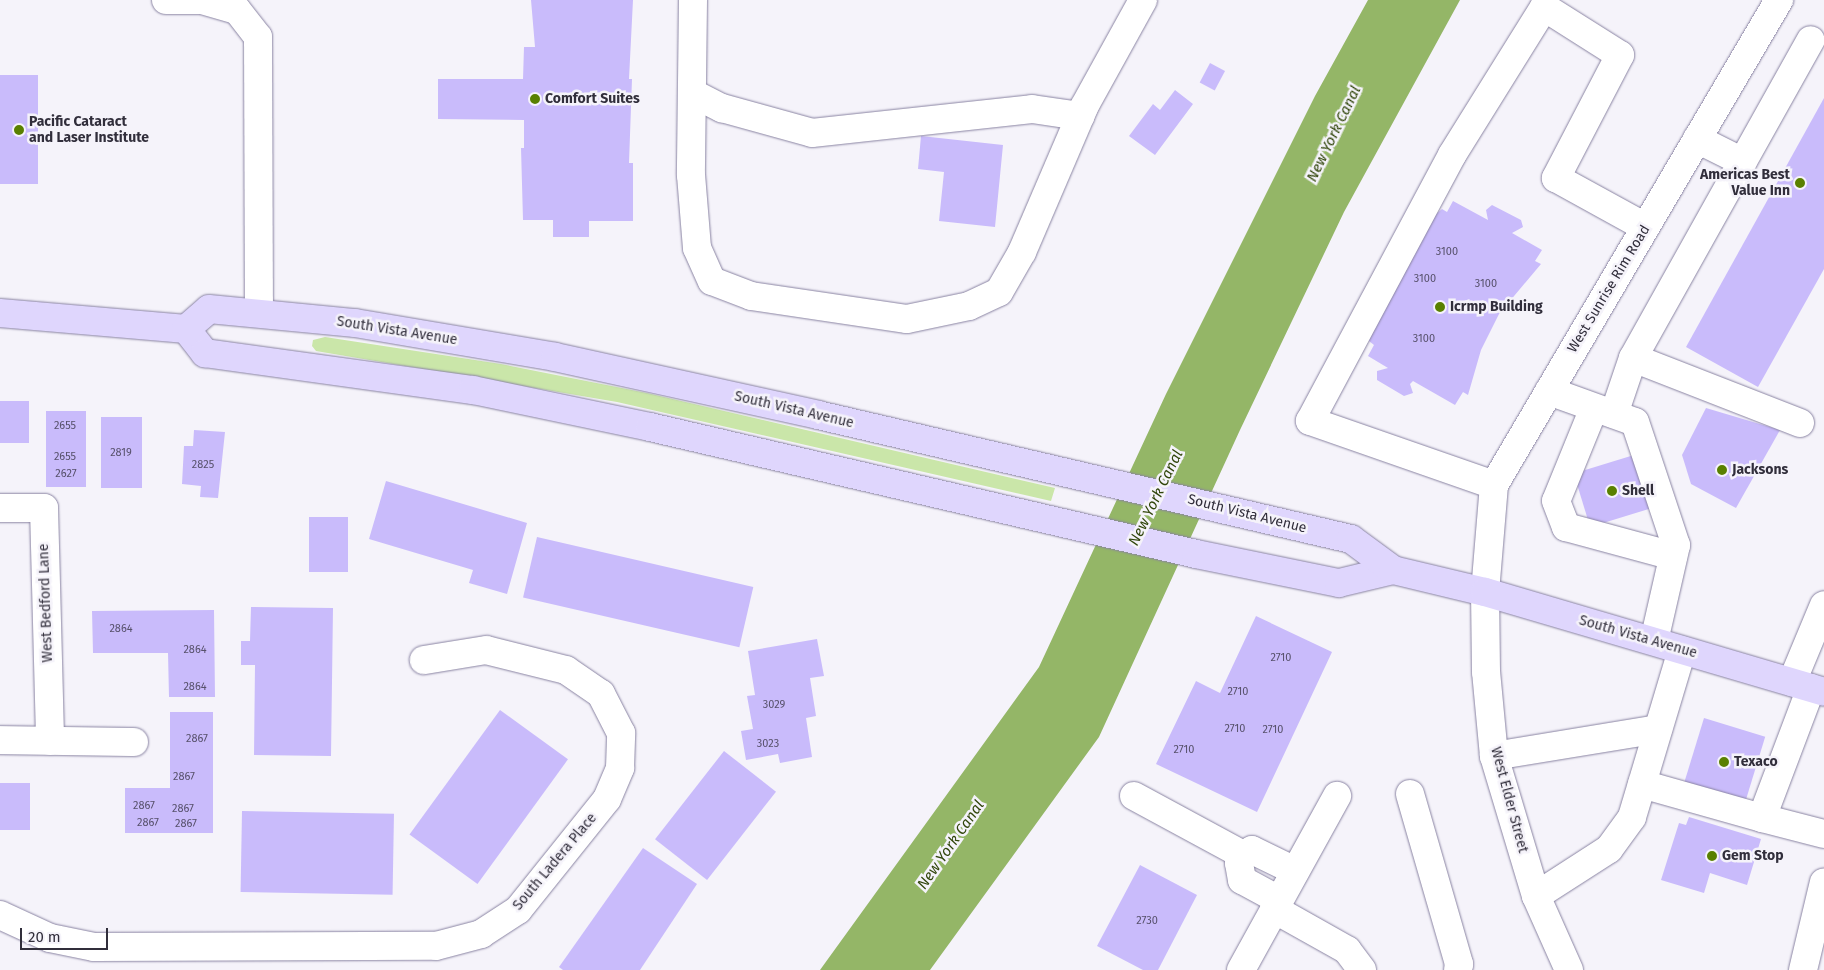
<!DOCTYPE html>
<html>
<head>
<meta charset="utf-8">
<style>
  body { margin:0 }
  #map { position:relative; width:1824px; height:970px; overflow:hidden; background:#f5f3fa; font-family:"Fira Sans",sans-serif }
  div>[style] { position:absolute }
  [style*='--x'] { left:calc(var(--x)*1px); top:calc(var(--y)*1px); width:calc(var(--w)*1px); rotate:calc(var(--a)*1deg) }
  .green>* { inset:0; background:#cae6a9 }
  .water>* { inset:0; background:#94b667 }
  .building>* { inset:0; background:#c9bbfb; transform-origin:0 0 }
  .roads { filter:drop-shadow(0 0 1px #8983a2) drop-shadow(0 0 1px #8983a2) }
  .minor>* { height:28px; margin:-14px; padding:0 14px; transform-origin:14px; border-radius:14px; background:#fff }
  .major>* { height:28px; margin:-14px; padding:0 14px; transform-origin:14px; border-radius:14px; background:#dfd6fd }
  .dots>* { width:14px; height:14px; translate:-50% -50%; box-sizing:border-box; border:2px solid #f5f3fa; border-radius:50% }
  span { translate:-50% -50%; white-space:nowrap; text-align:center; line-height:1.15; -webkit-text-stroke:5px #f5f3fa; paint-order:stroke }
  .number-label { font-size:11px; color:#57516b }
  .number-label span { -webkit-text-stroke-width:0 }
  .poi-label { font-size:14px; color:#312e3b; font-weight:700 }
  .left { translate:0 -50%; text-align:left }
  .right { translate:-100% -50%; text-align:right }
  .street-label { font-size:14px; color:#312e3b }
  .water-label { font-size:15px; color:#31460b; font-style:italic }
  .scale { position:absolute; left:20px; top:928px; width:88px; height:22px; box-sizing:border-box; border:2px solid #312e3b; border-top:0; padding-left:6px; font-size:15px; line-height:18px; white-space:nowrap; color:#312e3b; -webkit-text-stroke:4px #f5f3fa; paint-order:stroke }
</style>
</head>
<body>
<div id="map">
  <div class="green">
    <i style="clip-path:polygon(325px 337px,501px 364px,647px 393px,1055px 488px,1051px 501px,617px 402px,316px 351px,312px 346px,313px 340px)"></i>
  </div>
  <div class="water">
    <i style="clip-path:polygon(1368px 0,1460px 0,1344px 212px,1240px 430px,1099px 737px,930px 970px,820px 970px,1039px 667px,1166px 394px,1315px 96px)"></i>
  </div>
  <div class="building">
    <i style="clip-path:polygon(531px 0,633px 0,629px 79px,632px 79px,629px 163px,633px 163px,633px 221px,589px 221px,589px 237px,553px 237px,553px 220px,523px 220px,521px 148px,524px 148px,524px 120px,438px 119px,438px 79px,523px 79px,524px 47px,535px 47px)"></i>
    <i style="left:1210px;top:63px;width:17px;height:22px;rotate:28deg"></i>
    <i style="left:0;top:75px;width:38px;height:109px"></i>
    <i style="clip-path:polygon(1175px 90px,1193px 104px,1155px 155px,1129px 136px,1153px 104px,1160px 110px)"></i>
    <i style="clip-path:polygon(1824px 98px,1824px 269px,1758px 387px,1686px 347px)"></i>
    <i style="clip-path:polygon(921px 136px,1003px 145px,995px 227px,939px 221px,944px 172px,918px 169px)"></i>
    <i style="clip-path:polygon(1453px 201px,1488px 220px,1486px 210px,1492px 205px,1521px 220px,1523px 227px,1512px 233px,1542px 250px,1535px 261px,1541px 264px,1499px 314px,1481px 350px,1468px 395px,1463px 392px,1455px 405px,1413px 381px,1410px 384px,1413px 393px,1404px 396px,1377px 380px,1377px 371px,1388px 368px,1368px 356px,1374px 345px,1369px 341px,1371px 330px,1434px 216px,1442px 209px,1447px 212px)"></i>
    <i style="left:0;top:401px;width:29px;height:42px"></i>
    <i style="clip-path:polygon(1706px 408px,1780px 430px,1736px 508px,1691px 484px,1682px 455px)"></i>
    <i style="left:46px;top:411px;width:40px;height:76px"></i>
    <i style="left:101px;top:417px;width:41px;height:71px"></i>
    <i style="clip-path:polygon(194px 430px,225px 432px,218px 498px,200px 497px,201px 486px,182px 484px,184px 446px,193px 446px)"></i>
    <i style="left:1634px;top:455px;width:56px;height:63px;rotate:73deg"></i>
    <i style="clip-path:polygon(386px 481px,527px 523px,507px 594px,469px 583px,473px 570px,369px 539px)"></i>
    <i style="left:309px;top:517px;width:39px;height:55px"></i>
    <i style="left:537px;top:537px;width:222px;height:62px;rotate:13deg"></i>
    <i style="clip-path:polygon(251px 607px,333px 608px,331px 756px,254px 755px,255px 665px,241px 665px,241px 641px,250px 641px)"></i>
    <i style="clip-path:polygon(214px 610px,215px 697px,169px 697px,168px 653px,93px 653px,92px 611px)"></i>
    <i style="clip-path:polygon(1256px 616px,1332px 652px,1257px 812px,1156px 764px,1196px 681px,1220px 693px)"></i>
    <i style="clip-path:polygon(817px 639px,824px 676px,810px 678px,816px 716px,806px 718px,812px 757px,780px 763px,778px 754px,746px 760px,741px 731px,753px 729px,747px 696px,755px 695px,748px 651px)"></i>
    <i style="left:500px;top:710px;width:84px;height:154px;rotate:36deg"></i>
    <i style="clip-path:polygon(170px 712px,213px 712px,213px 833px,125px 833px,125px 788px,170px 788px)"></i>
    <i style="left:1704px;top:718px;width:64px;height:73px;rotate:17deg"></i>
    <i style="left:724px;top:751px;width:66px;height:112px;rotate:38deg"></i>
    <i style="left:0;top:783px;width:30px;height:47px"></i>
    <i style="left:242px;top:811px;width:152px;height:81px;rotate:1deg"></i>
    <i style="clip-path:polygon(1689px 817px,1761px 839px,1747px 885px,1710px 873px,1704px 893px,1661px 880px,1679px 823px,1686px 825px)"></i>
    <i style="clip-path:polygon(643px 848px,697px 884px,640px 970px,563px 970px,559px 967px)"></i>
    <i style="clip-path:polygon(1140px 865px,1197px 895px,1158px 970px,1143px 970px,1097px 946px)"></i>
  </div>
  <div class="roads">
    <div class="minor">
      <i style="--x:166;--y:0;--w:36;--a:0"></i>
      <i style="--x:202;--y:0;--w:36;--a:16"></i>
      <i style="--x:237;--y:10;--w:34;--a:52"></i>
      <i style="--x:258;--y:37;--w:276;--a:89.8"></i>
      <i style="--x:693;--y:0;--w:175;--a:90.7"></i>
      <i style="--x:691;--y:175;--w:73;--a:85.3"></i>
      <i style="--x:697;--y:248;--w:36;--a:66"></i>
      <i style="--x:712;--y:281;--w:42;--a:21"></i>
      <i style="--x:751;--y:296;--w:158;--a:8.4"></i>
      <i style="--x:907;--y:319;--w:63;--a:-11.8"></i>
      <i style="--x:969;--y:306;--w:33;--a:-25"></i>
      <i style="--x:999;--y:292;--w:46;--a:-60.1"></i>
      <i style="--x:1022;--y:252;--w:158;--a:-66.8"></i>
      <i style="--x:1084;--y:107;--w:122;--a:-61.1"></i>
      <i style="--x:692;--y:93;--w:34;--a:27"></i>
      <i style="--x:722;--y:108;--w:93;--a:15.5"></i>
      <i style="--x:812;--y:133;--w:221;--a:-6.2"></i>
      <i style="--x:1032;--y:109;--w:49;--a:8.3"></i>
      <i style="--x:1697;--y:139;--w:51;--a:26.6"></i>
      <i style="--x:1549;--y:391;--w:91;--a:19.8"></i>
      <i style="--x:1635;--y:422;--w:130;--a:71.6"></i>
      <i style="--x:1676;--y:545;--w:98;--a:102.9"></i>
      <i style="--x:1594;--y:408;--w:100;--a:112.2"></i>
      <i style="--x:1556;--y:501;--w:28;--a:69"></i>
      <i style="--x:1566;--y:527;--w:111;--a:15.2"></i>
      <i style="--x:1614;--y:414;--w:59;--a:-71.3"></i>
      <i style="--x:1800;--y:423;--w:179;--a:-158.7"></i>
      <i style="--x:1633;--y:358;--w:364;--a:-60.8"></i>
      <i style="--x:1494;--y:485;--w:195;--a:-160.8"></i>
      <i style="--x:1310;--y:421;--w:302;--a:-61.9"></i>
      <i style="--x:1452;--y:155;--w:174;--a:-58.1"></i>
      <i style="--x:1544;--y:7;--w:90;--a:32.3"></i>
      <i style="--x:1620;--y:55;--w:139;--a:117.5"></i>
      <i style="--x:1556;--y:178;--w:102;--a:28.8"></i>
      <i style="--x:0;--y:508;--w:44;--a:0"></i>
      <i style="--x:44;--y:508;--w:233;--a:88.5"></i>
      <i style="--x:1792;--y:682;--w:83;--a:-67.4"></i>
      <i style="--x:1811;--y:688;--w:139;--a:110.7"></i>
      <i style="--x:1762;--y:818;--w:64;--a:14.5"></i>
      <i style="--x:0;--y:740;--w:134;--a:0.9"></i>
      <i style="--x:1494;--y:756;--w:166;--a:-9.3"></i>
      <i style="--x:1642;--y:784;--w:125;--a:15.8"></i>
      <i style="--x:1410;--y:794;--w:177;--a:73.9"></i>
      <i style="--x:1459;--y:964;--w:6;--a:99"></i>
      <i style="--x:1134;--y:796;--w:124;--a:28.4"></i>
      <i style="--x:1536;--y:896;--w:87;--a:-32.8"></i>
      <i style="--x:1609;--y:849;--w:39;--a:-54"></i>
      <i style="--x:1632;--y:817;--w:174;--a:-73.3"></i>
      <i style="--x:1279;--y:900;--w:42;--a:-151.6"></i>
      <i style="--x:1242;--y:880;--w:17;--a:-100"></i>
      <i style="--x:1239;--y:863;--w:9;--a:-63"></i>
      <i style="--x:1243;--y:855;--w:10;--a:-29"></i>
      <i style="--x:1252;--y:850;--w:48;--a:26"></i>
      <i style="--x:1274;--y:909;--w:84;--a:29.3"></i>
      <i style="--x:1347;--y:950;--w:25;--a:53"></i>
      <i style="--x:0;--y:915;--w:55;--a:24.7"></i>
      <i style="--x:50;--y:938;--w:45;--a:11.6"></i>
      <i style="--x:94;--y:947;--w:342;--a:-0.2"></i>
      <i style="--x:436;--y:946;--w:47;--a:-14.9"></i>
      <i style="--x:481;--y:934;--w:44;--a:-33"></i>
      <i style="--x:518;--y:910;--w:142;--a:-51.3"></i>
      <i style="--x:607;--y:799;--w:34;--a:-67"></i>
      <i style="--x:620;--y:768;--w:35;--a:-88"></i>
      <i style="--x:621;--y:733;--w:44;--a:-117.1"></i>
      <i style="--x:601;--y:694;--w:42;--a:-145.6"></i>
      <i style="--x:566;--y:670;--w:82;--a:-166"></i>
      <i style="--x:486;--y:650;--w:63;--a:170.8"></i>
      <i style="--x:1241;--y:970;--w:199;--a:-61.1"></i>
      <i style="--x:1569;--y:970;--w:81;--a:-114"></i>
      <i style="--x:1536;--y:896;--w:146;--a:-106.7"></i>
      <i style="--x:1494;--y:756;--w:84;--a:-95.4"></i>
      <i style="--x:1486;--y:672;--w:80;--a:-90.7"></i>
      <i style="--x:1485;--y:592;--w:107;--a:-85.2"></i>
      <i style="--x:1494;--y:485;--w:563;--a:-59.56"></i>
      <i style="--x:1803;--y:970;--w:90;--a:-76.6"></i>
    </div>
    <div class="major">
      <i style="--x:0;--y:313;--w:187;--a:4.9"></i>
      <i style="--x:186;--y:329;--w:31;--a:52"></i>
      <i style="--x:205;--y:353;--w:271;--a:7.9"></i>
      <i style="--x:473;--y:390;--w:181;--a:11.8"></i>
      <i style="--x:650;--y:427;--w:561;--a:13.09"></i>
      <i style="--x:1196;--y:554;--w:146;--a:11.5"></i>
      <i style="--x:1339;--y:583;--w:56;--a:-13.5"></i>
      <i style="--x:186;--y:329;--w:30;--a:-41"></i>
      <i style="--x:209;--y:309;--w:147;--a:5.5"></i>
      <i style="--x:355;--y:323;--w:203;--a:9.6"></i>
      <i style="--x:555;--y:357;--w:269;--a:12.4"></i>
      <i style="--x:818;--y:415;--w:547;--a:13.1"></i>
      <i style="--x:1351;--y:539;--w:52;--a:36.4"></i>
      <i style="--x:1393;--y:570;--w:95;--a:13.4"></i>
      <i style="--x:1485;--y:592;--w:353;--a:16.4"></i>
    </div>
  </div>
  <div class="dots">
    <i style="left:535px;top:99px;background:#598000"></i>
    <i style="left:19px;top:130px;background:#598000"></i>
    <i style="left:1800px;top:183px;background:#598000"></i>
    <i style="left:1440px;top:307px;background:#598000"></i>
    <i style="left:1722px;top:470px;background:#598000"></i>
    <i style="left:1612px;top:491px;background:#598000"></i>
    <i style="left:1724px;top:762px;background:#598000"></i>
    <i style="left:1712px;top:856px;background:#598000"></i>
  </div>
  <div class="number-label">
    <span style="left:1447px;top:252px">3100</span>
    <span style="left:1425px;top:279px">3100</span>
    <span style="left:1486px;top:284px">3100</span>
    <span style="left:1424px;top:339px">3100</span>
    <span style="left:65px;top:426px">2655</span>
    <span style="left:121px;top:453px">2819</span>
    <span style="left:65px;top:457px">2655</span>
    <span style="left:203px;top:465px">2825</span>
    <span style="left:66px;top:474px">2627</span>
    <span style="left:121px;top:629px">2864</span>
    <span style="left:195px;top:650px">2864</span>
    <span style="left:1281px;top:658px">2710</span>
    <span style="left:195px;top:687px">2864</span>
    <span style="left:1238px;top:692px">2710</span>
    <span style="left:774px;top:705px">3029</span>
    <span style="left:1235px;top:729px">2710</span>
    <span style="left:1273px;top:730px">2710</span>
    <span style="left:197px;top:739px">2867</span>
    <span style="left:768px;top:744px">3023</span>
    <span style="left:1184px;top:750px">2710</span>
    <span style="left:184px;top:777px">2867</span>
    <span style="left:144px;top:806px">2867</span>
    <span style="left:183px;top:809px">2867</span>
    <span style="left:148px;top:823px">2867</span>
    <span style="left:186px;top:824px">2867</span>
    <span style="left:1147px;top:921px">2730</span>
  </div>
  <div class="poi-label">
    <span class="left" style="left:545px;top:99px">Comfort Suites</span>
    <span class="left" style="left:29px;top:130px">Pacific Cataract<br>and Laser Institute</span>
    <span class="right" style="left:1790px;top:183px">Americas Best<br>Value Inn</span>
    <span class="left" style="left:1450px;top:307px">Icrmp Building</span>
    <span class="left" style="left:1732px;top:470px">Jacksons</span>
    <span class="left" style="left:1622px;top:491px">Shell</span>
    <span class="left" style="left:1734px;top:762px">Texaco</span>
    <span class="left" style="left:1722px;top:856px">Gem Stop</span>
  </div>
  <div class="street-label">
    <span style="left:1609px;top:289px;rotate:-59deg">West Sunrise Rim Road</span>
    <span style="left:397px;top:331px;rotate:9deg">South Vista Avenue</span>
    <span style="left:794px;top:410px;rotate:13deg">South Vista Avenue</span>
    <span style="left:1247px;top:514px;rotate:14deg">South Vista Avenue</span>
    <span style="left:46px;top:603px;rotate:-92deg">West Bedford Lane</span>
    <span style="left:1638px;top:637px;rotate:16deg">South Vista Avenue</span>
    <span style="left:1509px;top:800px;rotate:75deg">West Elder Street</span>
    <span style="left:555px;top:862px;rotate:-50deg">South Ladera Place</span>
  </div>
  <div class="water-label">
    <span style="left:1334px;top:134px;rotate:-64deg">New York Canal</span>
    <span style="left:1156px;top:498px;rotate:-64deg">New York Canal</span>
    <span style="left:951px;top:845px;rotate:-55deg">New York Canal</span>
  </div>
  <div class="scale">20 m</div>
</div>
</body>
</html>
